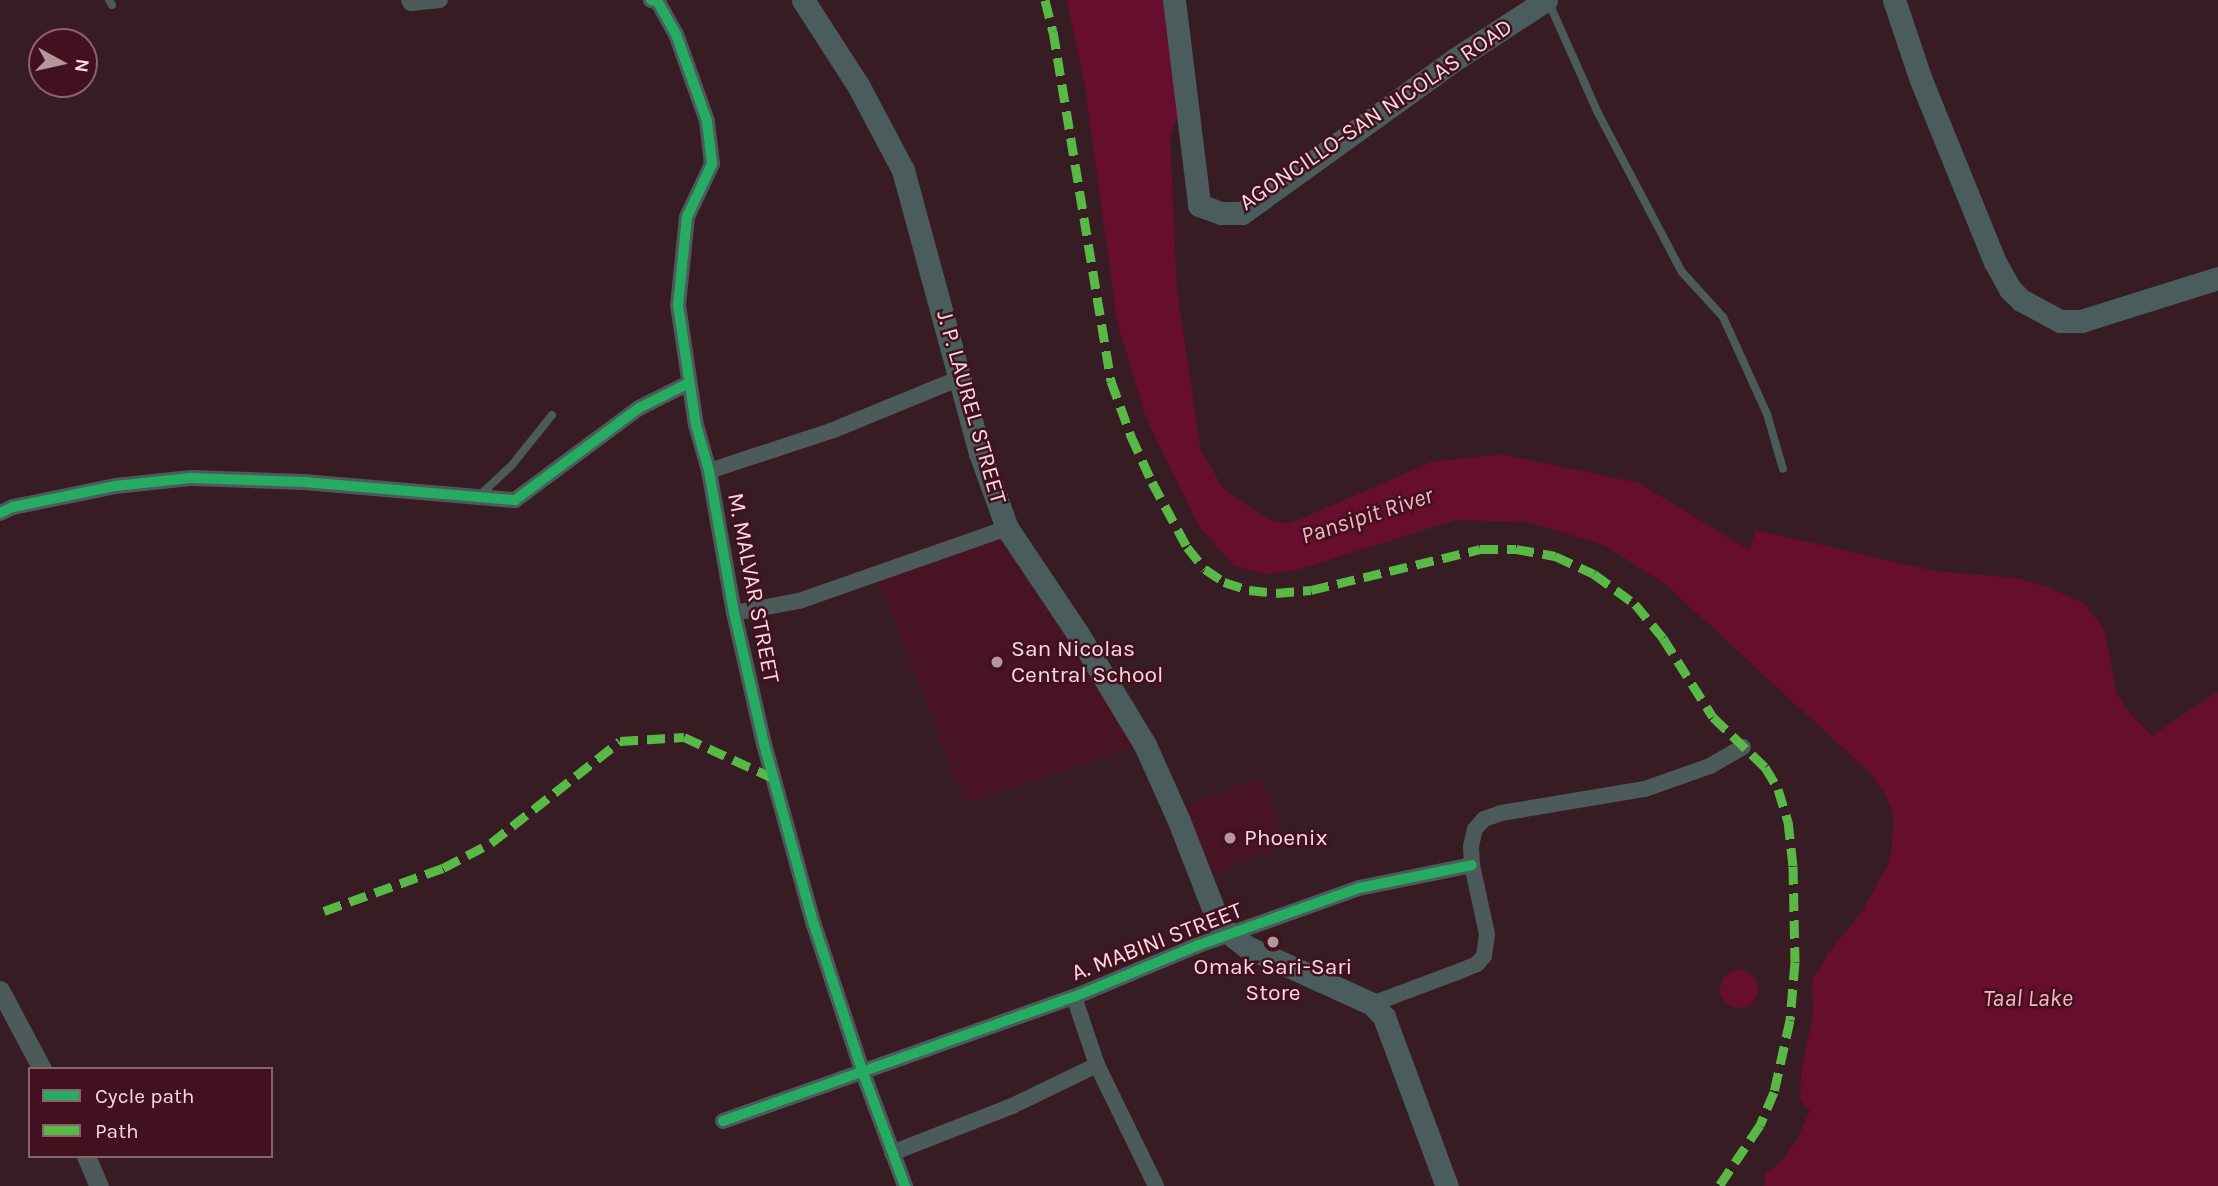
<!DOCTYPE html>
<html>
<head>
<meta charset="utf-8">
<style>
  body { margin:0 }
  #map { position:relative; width:2218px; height:1186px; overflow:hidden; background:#371c24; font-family:Karla,sans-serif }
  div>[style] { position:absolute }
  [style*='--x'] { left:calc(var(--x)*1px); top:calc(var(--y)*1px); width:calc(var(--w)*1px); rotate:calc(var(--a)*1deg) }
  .built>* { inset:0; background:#481424; transform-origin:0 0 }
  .water>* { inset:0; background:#670d2e }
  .round { border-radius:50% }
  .service>* { height:8px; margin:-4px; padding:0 4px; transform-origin:4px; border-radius:4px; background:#4d5a5a }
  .minor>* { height:16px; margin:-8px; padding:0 8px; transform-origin:8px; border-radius:8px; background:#4d5a5a }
  .tertiary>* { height:19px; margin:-9.5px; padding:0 9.5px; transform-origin:9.5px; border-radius:9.5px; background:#4d5a5a }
  .secondary>* { height:23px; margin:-11.5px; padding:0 11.5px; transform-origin:11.5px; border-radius:11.5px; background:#4a5c5b }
  .quiet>* { height:9px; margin-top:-4.5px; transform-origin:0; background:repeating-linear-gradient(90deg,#58b947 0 18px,transparent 0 27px) }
  .cycleway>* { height:10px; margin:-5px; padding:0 5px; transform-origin:5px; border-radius:5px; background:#26ab63 }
  .dots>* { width:19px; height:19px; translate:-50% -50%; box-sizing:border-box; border:4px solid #42111f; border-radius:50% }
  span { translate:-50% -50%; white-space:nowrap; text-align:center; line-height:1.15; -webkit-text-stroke:5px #42111f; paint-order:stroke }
  .street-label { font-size:23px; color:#f9d8de }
  .poi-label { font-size:23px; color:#f9d8de }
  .left { translate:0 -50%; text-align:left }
  .water-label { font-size:24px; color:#f6b5c1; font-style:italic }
  .legend { position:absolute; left:28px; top:1067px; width:245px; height:91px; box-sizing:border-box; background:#42111f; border:2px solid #8b616b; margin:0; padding:9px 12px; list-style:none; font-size:21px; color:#f9d8de }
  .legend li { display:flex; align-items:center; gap:14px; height:35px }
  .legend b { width:35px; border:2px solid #8b616b }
  .north { position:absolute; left:28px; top:28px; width:70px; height:70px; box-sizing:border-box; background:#42111f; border:2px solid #8b616b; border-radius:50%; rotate:98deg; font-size:19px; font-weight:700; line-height:28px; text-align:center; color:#f9d8de }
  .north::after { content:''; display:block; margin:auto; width:24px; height:32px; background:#b5969d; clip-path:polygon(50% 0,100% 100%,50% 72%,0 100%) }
</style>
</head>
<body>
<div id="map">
  <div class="built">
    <i style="clip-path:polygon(1000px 534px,1138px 745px,965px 803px,878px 579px)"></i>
    <i style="left:1259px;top:776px;width:73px;height:81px;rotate:67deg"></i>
  </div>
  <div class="water">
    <i style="clip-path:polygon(1067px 0,1174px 0,1182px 107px,1170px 135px,1177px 291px,1201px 451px,1224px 489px,1268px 519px,1289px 524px,1431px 462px,1501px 454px,1639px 483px,1749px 550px,1756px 530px,1935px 571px,2017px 578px,2047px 587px,2084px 603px,2105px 630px,2116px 691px,2125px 708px,2152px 736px,2218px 691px,2218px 1186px,1764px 1186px,1766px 1173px,1779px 1163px,1797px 1140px,1810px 1110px,1800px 1100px,1801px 1073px,1813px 1014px,1812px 980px,1829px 952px,1862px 912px,1890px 860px,1894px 822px,1890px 804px,1882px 790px,1869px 772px,1666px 585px,1606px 546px,1528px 522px,1456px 520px,1297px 570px,1266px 574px,1235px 566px,1200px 528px,1146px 418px,1117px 321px,1085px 87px)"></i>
    <i class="round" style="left:1720px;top:970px;width:38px;height:38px"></i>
  </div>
  <div class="service">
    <i style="--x:109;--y:0;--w:6;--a:59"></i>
    <i style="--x:1549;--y:3;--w:120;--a:66"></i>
    <i style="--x:1598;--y:113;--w:180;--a:62.2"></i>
    <i style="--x:1682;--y:272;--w:61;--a:47.7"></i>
    <i style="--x:1723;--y:317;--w:107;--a:65.6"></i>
    <i style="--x:1767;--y:414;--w:57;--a:73.8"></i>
    <i style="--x:479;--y:496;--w:45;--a:-43.2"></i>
    <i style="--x:512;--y:465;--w:64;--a:-51.3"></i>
  </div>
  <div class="minor">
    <i style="--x:409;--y:0;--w:4;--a:56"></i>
    <i style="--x:411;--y:3;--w:29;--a:-6"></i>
    <i style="--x:651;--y:0;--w:7;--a:16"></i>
    <i style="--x:658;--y:2;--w:37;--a:61"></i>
    <i style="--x:676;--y:34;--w:92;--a:70.4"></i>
    <i style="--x:707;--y:121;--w:43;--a:83.4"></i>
    <i style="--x:712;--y:164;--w:59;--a:115.3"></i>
    <i style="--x:687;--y:217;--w:88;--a:95.8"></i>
    <i style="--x:678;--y:305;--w:121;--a:81.5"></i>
    <i style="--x:696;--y:425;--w:48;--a:74.2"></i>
    <i style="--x:709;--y:471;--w:144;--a:80"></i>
    <i style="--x:734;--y:613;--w:134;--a:77.1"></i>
    <i style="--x:764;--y:744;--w:188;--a:74.6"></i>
    <i style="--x:814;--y:925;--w:156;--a:71.7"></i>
    <i style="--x:863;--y:1073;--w:121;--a:69.6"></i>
    <i style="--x:709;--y:471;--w:128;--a:-18.2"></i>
    <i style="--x:831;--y:431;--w:139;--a:-22.3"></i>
    <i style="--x:0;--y:513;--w:14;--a:-25"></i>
    <i style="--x:13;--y:507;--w:104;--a:-11.6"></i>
    <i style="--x:115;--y:486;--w:76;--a:-6"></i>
    <i style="--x:191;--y:478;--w:113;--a:2"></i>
    <i style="--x:304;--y:482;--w:212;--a:4.9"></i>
    <i style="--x:515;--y:500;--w:154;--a:-36.6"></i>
    <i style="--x:639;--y:408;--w:56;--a:-26.6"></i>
    <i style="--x:734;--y:613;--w:66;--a:-10.5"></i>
    <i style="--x:799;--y:601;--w:220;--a:-19.3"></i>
    <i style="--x:1074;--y:997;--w:72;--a:71.3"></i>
    <i style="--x:1097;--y:1065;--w:135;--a:64"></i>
    <i style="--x:1372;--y:1004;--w:99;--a:-20.6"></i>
    <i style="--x:1465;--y:969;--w:13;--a:-23"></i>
    <i style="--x:1477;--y:964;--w:11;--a:-49"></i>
    <i style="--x:1484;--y:956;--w:22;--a:-82"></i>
    <i style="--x:1487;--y:934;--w:71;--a:-102.3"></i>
    <i style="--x:1472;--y:865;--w:19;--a:-93"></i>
    <i style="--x:1471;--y:846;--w:17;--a:-77"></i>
    <i style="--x:1475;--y:829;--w:13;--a:-48"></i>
    <i style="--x:1484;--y:819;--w:18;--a:-19"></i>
    <i style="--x:1501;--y:813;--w:146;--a:-9.5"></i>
    <i style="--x:1645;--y:789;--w:69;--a:-19.5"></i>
    <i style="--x:1710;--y:766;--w:38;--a:-30"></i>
    <i style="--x:723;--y:1121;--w:372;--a:-19.5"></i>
    <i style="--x:1074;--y:997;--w:132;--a:-22.7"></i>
    <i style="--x:1196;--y:946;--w:173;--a:-19.6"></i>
    <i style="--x:1359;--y:888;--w:115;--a:-11.5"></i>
    <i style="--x:892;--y:1153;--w:129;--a:-21.4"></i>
    <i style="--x:1012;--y:1106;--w:94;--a:-25.8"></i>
  </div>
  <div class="tertiary">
    <i style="--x:0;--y:990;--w:89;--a:62"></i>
    <i style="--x:86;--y:1156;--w:33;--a:67"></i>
  </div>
  <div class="secondary">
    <i style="--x:803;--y:0;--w:103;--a:57.2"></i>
    <i style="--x:859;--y:87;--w:94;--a:62.1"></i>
    <i style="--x:903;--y:170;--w:293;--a:74.8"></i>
    <i style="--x:980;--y:453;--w:80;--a:70.2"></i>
    <i style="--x:1007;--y:528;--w:128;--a:56.2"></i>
    <i style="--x:1078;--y:634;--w:130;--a:58.9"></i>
    <i style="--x:1145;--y:745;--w:83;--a:65.9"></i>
    <i style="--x:1179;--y:821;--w:113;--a:68.7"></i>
    <i style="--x:1220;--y:926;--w:34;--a:38"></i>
    <i style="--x:1247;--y:947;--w:137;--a:24.5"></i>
    <i style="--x:1372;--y:1004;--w:18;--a:47"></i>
    <i style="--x:1384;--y:1017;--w:180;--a:69.6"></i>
    <i style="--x:1174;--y:0;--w:207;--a:83"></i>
    <i style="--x:1199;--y:205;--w:23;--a:20"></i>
    <i style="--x:1221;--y:213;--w:21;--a:0"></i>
    <i style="--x:1242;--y:213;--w:261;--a:-35.8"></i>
    <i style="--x:1454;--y:60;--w:110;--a:-33.1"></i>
    <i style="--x:1894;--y:0;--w:84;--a:71.4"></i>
    <i style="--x:1921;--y:80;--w:196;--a:67.9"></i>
    <i style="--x:1995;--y:262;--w:31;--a:61"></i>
    <i style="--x:2010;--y:289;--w:16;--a:45"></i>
    <i style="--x:2021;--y:300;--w:44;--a:28.3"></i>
    <i style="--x:2060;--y:321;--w:21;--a:0"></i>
    <i style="--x:2081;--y:321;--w:144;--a:-17.4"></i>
  </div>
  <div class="quiet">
    <i style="--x:1045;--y:0;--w:32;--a:76"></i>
    <i style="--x:1053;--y:31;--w:355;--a:80.6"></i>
    <i style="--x:1111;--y:381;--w:59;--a:70"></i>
    <i style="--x:1131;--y:436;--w:51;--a:65.5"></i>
    <i style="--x:1152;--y:482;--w:74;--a:61.7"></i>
    <i style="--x:1187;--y:547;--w:28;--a:51"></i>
    <i style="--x:1205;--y:569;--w:23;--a:34"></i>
    <i style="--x:1224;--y:582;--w:26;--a:18"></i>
    <i style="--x:1249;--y:590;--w:27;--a:6"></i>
    <i style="--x:1276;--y:593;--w:35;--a:-5"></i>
    <i style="--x:1311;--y:590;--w:174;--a:-13.6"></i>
    <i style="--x:1480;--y:549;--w:36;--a:0"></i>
    <i style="--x:1516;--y:549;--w:40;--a:10"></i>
    <i style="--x:1555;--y:556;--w:43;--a:24.8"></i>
    <i style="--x:1594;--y:574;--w:51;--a:36.2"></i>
    <i style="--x:1635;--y:604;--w:44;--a:50.5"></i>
    <i style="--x:1663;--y:638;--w:93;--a:57.7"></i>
    <i style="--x:1713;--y:717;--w:72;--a:43.9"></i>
    <i style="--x:1765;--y:767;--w:26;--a:59"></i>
    <i style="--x:1778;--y:789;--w:34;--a:73"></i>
    <i style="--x:1788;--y:821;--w:45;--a:83.7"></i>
    <i style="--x:1793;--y:866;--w:96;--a:88.8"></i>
    <i style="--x:1795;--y:962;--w:58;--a:94.9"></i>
    <i style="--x:1790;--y:1020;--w:74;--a:102.5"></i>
    <i style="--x:1774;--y:1092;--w:36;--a:113"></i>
    <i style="--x:1760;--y:1125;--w:73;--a:123.9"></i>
    <i style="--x:324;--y:911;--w:127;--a:-19.9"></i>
    <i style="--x:443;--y:868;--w:54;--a:-27.5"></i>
    <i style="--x:491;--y:843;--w:164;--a:-38.3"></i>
    <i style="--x:620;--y:741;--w:64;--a:-3.6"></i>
    <i style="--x:684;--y:737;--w:98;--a:24.7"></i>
  </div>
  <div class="cycleway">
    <i style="--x:651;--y:0;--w:7;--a:16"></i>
    <i style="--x:658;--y:2;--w:37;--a:61"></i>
    <i style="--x:676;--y:34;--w:92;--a:70.4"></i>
    <i style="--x:707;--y:121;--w:43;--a:83.4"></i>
    <i style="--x:712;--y:164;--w:59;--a:115.3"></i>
    <i style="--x:687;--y:217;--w:88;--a:95.8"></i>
    <i style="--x:678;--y:305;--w:121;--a:81.5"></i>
    <i style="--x:696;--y:425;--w:48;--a:74.2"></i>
    <i style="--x:709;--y:471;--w:144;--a:80"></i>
    <i style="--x:734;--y:613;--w:134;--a:77.1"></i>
    <i style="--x:764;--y:744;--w:188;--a:74.6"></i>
    <i style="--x:814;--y:925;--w:156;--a:71.7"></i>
    <i style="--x:863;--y:1073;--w:121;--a:69.6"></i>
    <i style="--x:0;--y:513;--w:14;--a:-25"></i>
    <i style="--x:13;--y:507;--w:104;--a:-11.6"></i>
    <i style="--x:115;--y:486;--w:76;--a:-6"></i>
    <i style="--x:191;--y:478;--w:113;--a:2"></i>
    <i style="--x:304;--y:482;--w:212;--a:4.9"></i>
    <i style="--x:515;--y:500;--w:154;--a:-36.6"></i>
    <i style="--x:639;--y:408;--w:56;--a:-26.6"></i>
    <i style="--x:723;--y:1121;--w:372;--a:-19.5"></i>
    <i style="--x:1074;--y:997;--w:132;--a:-22.7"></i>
    <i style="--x:1196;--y:946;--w:173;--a:-19.6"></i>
    <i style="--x:1359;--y:888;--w:115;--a:-11.5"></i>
  </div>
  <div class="dots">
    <i style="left:997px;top:662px;background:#b5969d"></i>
    <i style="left:1230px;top:838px;background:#b5969d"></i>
    <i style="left:1273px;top:942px;background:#b5969d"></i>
  </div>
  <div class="street-label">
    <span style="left:1376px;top:115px;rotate:-34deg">AGONCILLO-SAN NICOLAS ROAD</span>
    <span style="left:971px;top:407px;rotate:74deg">J. P. LAUREL STREET</span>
    <span style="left:753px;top:588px;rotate:79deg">M. MALVAR STREET</span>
    <span style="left:1157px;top:942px;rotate:-21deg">A. MABINI STREET</span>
  </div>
  <div class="poi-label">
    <span class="left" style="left:1011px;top:662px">San Nicolas<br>Central School</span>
    <span class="left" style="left:1244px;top:838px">Phoenix</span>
    <span style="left:1273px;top:980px">Omak Sari-Sari<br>Store</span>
  </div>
  <div class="water-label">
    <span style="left:1367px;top:516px;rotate:-18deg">Pansipit River</span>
    <span style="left:2028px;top:999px">Taal Lake</span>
  </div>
  <ul class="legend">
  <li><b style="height:9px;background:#26ab63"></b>Cycle path</li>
  <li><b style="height:9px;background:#58b947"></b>Path</li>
  </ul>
  <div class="north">N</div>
</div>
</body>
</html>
